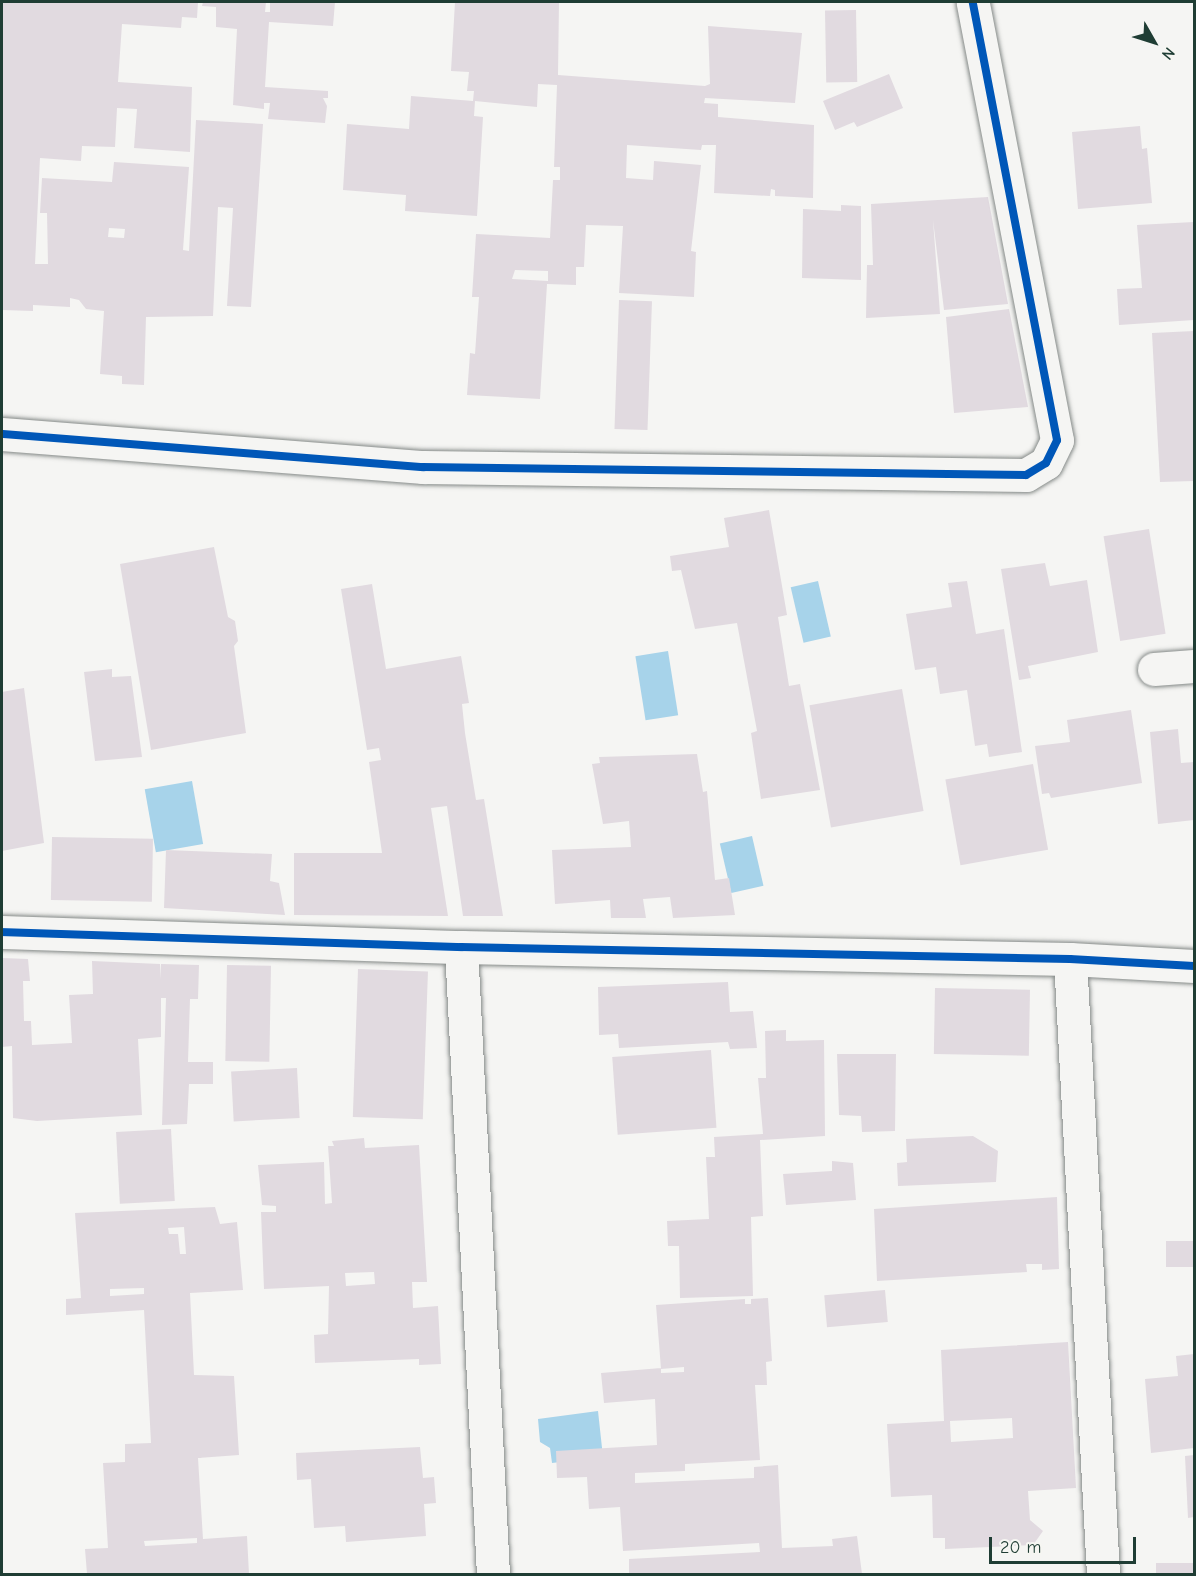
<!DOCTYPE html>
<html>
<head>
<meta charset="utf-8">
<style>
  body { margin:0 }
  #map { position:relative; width:1196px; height:1576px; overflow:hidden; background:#f5f5f3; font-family:"Comic Neue",sans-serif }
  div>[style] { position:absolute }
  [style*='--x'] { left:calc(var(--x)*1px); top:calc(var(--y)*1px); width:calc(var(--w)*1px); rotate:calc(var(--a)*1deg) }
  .water>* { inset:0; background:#a7d3ea; transform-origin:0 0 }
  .building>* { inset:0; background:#e1dae0; transform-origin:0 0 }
  .roads { filter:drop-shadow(0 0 2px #858a88) drop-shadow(0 0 2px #858a88) }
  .minor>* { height:33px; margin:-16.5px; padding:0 16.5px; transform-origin:16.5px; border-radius:16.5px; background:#f5f5f3 }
  .cycleway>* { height:8px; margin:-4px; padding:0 4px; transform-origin:4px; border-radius:4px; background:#0057b8 }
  span { translate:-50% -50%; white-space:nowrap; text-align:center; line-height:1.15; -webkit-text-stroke:6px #f6f6f2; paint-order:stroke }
  .frame { position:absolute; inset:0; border:3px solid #1f3d34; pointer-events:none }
  .north { position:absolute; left:1124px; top:12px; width:60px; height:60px; -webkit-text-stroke:4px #f6f6f2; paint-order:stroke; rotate:129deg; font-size:16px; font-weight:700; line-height:24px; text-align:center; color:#1f3d34 }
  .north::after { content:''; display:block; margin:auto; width:21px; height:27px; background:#1f3d34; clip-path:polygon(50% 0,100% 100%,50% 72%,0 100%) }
  .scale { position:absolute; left:989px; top:1537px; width:147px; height:27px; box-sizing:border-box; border:3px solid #1f3d34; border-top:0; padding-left:8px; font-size:18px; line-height:21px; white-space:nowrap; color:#1f3d34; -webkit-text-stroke:4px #f6f6f2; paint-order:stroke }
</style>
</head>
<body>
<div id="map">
  <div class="water">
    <i style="left:818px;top:581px;width:57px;height:28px;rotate:77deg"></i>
    <i style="left:668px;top:651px;width:65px;height:33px;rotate:81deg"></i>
    <i style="left:192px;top:781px;width:64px;height:48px;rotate:80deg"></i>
    <i style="left:752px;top:836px;width:51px;height:33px;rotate:77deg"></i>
    <i style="clip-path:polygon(598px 1411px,603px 1457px,552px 1463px,550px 1448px,540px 1442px,538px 1419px)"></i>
  </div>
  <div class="building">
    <i style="clip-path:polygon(evenodd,2px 2px,198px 2px,197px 18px,182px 17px,181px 28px,122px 24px,118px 82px,192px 87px,190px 152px,134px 148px,137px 109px,117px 108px,115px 147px,82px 146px,81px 161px,40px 158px,35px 264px,48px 264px,47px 213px,40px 213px,42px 178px,112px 182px,114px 162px,189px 167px,183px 250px,189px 251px,196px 120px,263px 124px,251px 307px,227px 306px,233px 208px,218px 207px,213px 316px,146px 317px,144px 385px,122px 384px,122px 376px,100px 374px,104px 311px,86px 309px,79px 300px,70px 298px,70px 307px,33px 305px,33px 311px,2px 310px,2px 2px,109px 228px,125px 229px,124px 238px,108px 237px,109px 228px)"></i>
    <i style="clip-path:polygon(203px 2px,266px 2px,265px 12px,270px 12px,270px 2px,335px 2px,333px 26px,269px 22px,265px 87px,328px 91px,328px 98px,323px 98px,327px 106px,325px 123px,268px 119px,270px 103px,264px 103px,264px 109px,233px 105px,237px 29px,216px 27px,216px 7px,202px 6px)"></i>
    <i style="clip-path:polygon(evenodd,455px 2px,559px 2px,558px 75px,705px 86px,710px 84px,708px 26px,802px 33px,795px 103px,705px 98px,704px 103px,718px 104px,718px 117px,814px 125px,813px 198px,775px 196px,775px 190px,771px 189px,770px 196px,714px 193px,716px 145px,702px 145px,701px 150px,627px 145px,626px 178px,653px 180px,654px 161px,701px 165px,691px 251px,696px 252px,694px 297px,619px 293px,623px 226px,586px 225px,584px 267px,576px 267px,576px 285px,547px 284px,540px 399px,467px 395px,470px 353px,475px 354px,479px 297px,472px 297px,476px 234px,550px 238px,553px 180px,560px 180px,560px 167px,554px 167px,557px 85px,538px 84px,537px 107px,475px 101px,474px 116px,483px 117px,477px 216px,405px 211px,406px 195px,343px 190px,347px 124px,409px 129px,411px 96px,473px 101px,474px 91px,467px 91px,469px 72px,451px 71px,455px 2px,515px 270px,548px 271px,548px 281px,512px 279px,515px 270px)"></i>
    <i style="left:856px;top:10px;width:72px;height:31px;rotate:89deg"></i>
    <i style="clip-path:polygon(889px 74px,903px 108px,857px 127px,854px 122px,835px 130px,823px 101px)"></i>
    <i style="clip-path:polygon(1140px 126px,1142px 149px,1147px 148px,1152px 203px,1078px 209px,1072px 132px)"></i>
    <i style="clip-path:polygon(988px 197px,1008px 304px,944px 310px,933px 220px,940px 314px,866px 318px,867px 265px,873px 265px,871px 204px)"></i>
    <i style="clip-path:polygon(841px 205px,861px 206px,861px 280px,802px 278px,803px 209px,841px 211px)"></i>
    <i style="clip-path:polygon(1194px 222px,1194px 320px,1119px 325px,1117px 289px,1142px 288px,1137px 225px)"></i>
    <i style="left:619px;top:300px;width:33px;height:129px;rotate:2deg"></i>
    <i style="clip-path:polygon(1009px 309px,1028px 407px,954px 413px,946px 317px)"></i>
    <i style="clip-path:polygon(1194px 331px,1194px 481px,1160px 482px,1152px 333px)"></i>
    <i style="clip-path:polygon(769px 510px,787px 615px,778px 617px,789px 686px,800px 684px,820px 790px,761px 799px,751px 733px,757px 731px,737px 623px,695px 629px,681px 570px,672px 571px,670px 556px,729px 547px,724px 518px)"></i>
    <i style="left:1149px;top:529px;width:106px;height:46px;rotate:81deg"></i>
    <i style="clip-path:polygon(214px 547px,228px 617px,235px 621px,238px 641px,234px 646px,246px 733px,151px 750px,120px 564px)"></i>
    <i style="clip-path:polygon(1045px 563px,1050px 586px,1087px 580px,1098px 652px,1028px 666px,1031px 678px,1019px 680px,1001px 569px)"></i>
    <i style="clip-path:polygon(967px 581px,976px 634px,1004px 629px,1022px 752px,989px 757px,987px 744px,975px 746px,967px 690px,940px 694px,936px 667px,915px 670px,906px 614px,952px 607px,948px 583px)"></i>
    <i style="clip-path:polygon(372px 584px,386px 669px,461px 656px,469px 703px,462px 704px,465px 733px,476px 800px,484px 799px,503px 916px,463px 916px,447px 806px,431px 808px,448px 916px,294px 915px,294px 853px,382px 853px,369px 762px,381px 760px,379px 748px,367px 750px,341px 589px)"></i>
    <i style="clip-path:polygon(112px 669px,112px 677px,131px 676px,142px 757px,95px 761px,84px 672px)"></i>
    <i style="clip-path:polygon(24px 688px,44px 843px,2px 851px,2px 692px)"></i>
    <i style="left:902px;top:689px;width:124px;height:94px;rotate:80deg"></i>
    <i style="clip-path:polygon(1131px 710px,1142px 783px,1051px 798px,1049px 793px,1042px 794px,1035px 746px,1070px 742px,1067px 720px)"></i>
    <i style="clip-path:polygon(1178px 729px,1181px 763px,1194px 762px,1194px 820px,1158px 824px,1150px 732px)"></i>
    <i style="clip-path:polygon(697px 754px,703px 792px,707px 791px,715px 880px,729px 878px,735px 915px,673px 918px,670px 897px,643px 899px,646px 918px,611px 918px,610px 900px,555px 904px,552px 850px,631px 847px,629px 821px,603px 824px,592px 764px,600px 763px,599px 757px)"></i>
    <i style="left:1033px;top:764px;width:87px;height:89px;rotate:80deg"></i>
    <i style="left:52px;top:837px;width:101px;height:63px;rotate:1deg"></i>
    <i style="clip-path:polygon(166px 850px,272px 854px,270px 881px,279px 883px,285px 915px,164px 908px)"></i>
    <i style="clip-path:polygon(2px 958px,28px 959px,30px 981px,23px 981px,24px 1021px,31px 1021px,32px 1045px,72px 1043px,69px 995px,93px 994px,92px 961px,160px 964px,160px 979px,161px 964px,199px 965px,198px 999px,190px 999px,188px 1062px,213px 1062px,213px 1084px,189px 1084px,187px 1124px,162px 1125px,166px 998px,161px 998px,161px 1037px,138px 1039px,142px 1115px,37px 1121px,13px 1118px,12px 1046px,2px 1047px)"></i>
    <i style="left:227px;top:965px;width:44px;height:96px;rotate:1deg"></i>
    <i style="left:358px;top:969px;width:70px;height:148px;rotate:2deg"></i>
    <i style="clip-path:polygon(728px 982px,730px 1012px,753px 1011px,757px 1048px,730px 1049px,728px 1042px,619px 1048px,618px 1034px,599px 1035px,598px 987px)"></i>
    <i style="left:935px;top:988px;width:95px;height:66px;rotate:1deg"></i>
    <i style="clip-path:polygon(786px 1030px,786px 1041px,824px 1040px,825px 1136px,760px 1140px,763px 1216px,751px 1217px,753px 1296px,680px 1298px,679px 1246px,668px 1246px,667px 1221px,709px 1219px,706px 1157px,715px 1157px,714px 1137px,763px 1134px,758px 1078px,766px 1078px,765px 1031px)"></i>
    <i style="left:711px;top:1050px;width:78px;height:99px;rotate:86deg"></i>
    <i style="clip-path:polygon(837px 1054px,896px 1054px,895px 1131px,862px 1132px,861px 1116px,839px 1115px)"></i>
    <i style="left:297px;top:1068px;width:50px;height:66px;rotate:87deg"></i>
    <i style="left:171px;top:1129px;width:72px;height:55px;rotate:87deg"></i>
    <i style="clip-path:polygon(973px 1136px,998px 1151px,996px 1182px,898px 1186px,897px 1163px,907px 1162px,906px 1139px)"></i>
    <i style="clip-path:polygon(evenodd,364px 1138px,365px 1148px,419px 1145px,427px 1282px,412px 1282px,413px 1308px,438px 1306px,441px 1364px,419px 1365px,419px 1359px,315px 1363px,314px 1335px,328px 1334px,329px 1286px,264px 1289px,261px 1212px,276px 1212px,276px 1206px,262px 1205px,258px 1165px,324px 1162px,325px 1204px,332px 1203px,328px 1146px,334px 1146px,332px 1141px,364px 1138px,374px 1272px,375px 1284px,346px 1286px,345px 1273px,374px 1272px)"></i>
    <i style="clip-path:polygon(832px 1161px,853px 1163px,856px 1200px,786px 1205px,783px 1174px,832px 1171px)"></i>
    <i style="clip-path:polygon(1057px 1197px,1059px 1269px,1042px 1270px,1042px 1264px,1026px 1264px,1027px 1272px,877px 1281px,874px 1209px)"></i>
    <i style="clip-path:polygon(evenodd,215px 1207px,220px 1224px,237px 1222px,243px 1290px,190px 1293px,194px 1375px,234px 1376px,239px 1455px,198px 1458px,203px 1539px,247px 1536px,249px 1574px,87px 1574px,85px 1549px,108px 1548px,103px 1463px,125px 1462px,125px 1444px,151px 1443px,144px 1310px,66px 1315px,66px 1299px,81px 1298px,75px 1213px,215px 1207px,184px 1227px,186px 1254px,180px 1254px,178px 1234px,169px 1234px,168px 1228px,184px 1227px,215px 1207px,144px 1288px,144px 1294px,110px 1296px,110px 1289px,144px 1288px,215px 1207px,197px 1538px,197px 1543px,145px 1546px,144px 1541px,197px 1538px)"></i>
    <i style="left:1194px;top:1241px;width:26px;height:28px;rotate:90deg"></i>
    <i style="left:885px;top:1290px;width:32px;height:61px;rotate:85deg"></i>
    <i style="clip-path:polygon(768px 1298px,772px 1361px,766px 1362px,767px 1385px,755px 1385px,760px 1460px,685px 1464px,685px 1471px,635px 1473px,635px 1483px,754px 1478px,754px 1467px,778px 1465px,782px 1548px,833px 1546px,832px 1539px,857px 1536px,862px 1574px,629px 1574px,629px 1559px,760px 1552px,759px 1543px,623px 1551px,620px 1507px,589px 1509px,587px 1477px,557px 1478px,556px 1451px,657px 1445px,655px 1399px,604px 1403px,601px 1373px,661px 1368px,661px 1373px,684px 1372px,684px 1367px,661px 1369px,656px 1305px,745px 1299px,745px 1304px,751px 1304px,751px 1299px)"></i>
    <i style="clip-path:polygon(evenodd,1068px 1342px,1076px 1488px,1028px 1491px,1030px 1520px,1043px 1531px,1033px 1545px,945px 1549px,945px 1538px,933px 1538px,932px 1495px,891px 1497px,887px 1424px,944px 1421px,941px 1350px,1068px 1342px,1012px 1418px,1013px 1438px,951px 1442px,950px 1421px,1012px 1418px)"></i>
    <i style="clip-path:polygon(1194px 1354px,1194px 1448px,1151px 1453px,1145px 1379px,1178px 1376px,1176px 1356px)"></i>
    <i style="clip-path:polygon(420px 1447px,423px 1478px,434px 1477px,436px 1503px,424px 1504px,426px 1536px,346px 1542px,345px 1526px,314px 1528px,311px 1479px,297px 1480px,296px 1453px)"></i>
    <i style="clip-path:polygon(1194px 1455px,1194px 1517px,1188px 1518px,1185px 1456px)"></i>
    <i style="left:1156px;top:1563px;width:38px;height:11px"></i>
  </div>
  <div class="roads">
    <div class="minor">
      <i style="--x:2;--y:434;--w:422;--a:4.5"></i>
      <i style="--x:423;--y:467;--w:603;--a:0.76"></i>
      <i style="--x:1026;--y:475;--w:23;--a:-31"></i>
      <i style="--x:1046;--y:463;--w:25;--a:-64"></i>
      <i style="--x:1057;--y:440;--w:446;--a:-100.9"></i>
      <i style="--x:1154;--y:669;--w:40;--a:-4.3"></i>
      <i style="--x:2;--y:932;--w:459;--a:1.9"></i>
      <i style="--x:461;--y:947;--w:609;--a:1.13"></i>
      <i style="--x:1070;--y:959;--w:124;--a:3.2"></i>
      <i style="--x:461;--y:947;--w:628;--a:87.08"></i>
      <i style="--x:1070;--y:959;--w:616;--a:86.93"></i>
    </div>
  </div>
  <div class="cycleway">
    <i style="--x:2;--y:434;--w:422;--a:4.5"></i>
    <i style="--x:423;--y:467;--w:603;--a:0.76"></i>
    <i style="--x:1026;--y:475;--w:23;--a:-31"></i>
    <i style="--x:1046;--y:463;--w:25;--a:-64"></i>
    <i style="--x:1057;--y:440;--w:446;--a:-100.9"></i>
    <i style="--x:2;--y:932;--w:459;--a:1.9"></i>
    <i style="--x:461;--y:947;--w:609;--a:1.13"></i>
    <i style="--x:1070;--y:959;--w:124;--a:3.2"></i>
  </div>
  <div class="frame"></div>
  <div class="north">N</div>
  <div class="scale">20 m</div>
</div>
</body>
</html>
